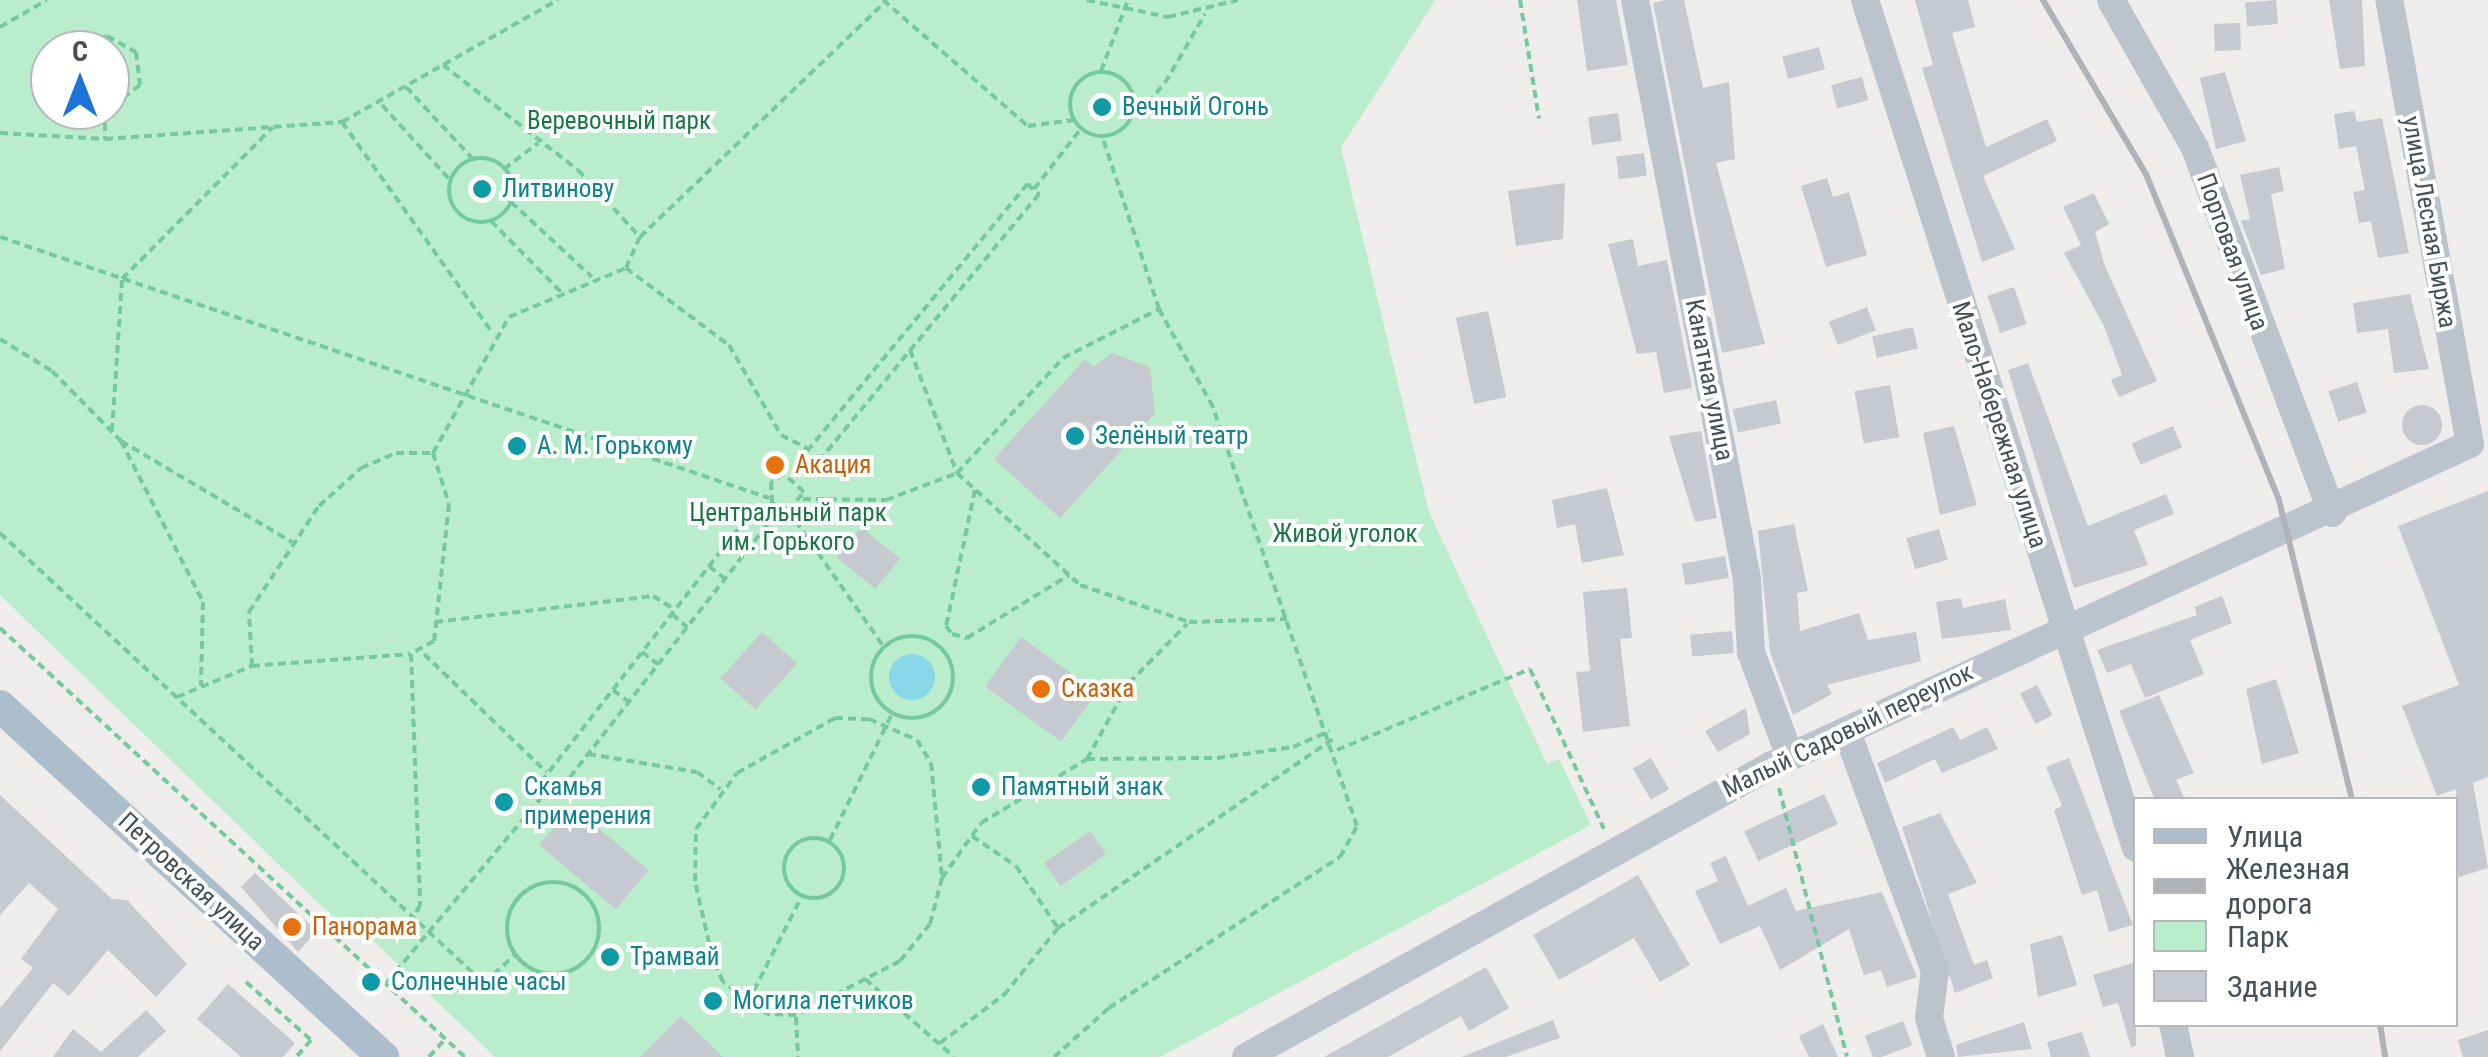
<!DOCTYPE html>
<html>
<head>
<meta charset="utf-8">
<style>
  body { margin:0 }
  #map { position:relative; width:2488px; height:1057px; overflow:hidden; background:#efecec; font-family:"Roboto Condensed",sans-serif }
  div>[style] { position:absolute }
  [style*='--x'] { left:calc(var(--x)*1px); top:calc(var(--y)*1px); width:calc(var(--w)*1px); rotate:calc(var(--a)*1deg) }
  .green>* { inset:0; background:#baedcc }
  .water>* { inset:0; background:#88d8e9 }
  .round { border-radius:50% }
  .building>* { inset:0; background:#c6c9cf; transform-origin:0 0 }
  .path>* { height:4px; margin-top:-2px; transform-origin:0; background:repeating-linear-gradient(90deg,#73ca9d 0 8px,transparent 0 13px) }
  .path>.ring { margin:-2px; padding:0; box-sizing:content-box; background:none; border:4px solid #73ca9d; border-radius:50% }
  .minor>* { height:28px; margin:-14px; padding:0 14px; transform-origin:14px; border-radius:14px; background:#bbc4cc }
  .major>* { height:32px; margin:-16px; padding:0 16px; transform-origin:16px; border-radius:16px; background:#acbdcb }
  .rail>* { height:6px; margin:-3px; padding:0 3px; transform-origin:3px; border-radius:3px; background:#afb2b7 }
  .dots>* { width:28px; height:28px; translate:-50% -50%; box-sizing:border-box; border:5px solid #fff; border-radius:50% }
  span { translate:-50% -50%; white-space:nowrap; text-align:center; line-height:1.15; -webkit-text-stroke:8px #fff; paint-order:stroke }
  .culture-label { font-size:25px; color:#0d838f }
  .left { translate:0 -50%; text-align:left }
  .park-label { font-size:25px; color:#187845 }
  .street-label { font-size:25px; color:#455059 }
  .food-label { font-size:25px; color:#c56008 }
  .legend { position:absolute; left:2133px; top:797px; width:325px; height:230px; box-sizing:border-box; background:#fff; border:2px solid #b5b9bd; margin:0; padding:12px 18px; list-style:none; font-size:30px; color:#455059 }
  .legend li { display:flex; align-items:center; gap:20px; height:50px }
  .legend b { width:50px; border:2px solid #b5b9bd }
  .north { position:absolute; left:30px; top:30px; width:100px; height:100px; box-sizing:border-box; background:#fff; border:2px solid #b5b9bd; border-radius:50%; rotate:0deg; font-size:28px; font-weight:700; line-height:40px; text-align:center; color:#455059 }
  .north::after { content:''; display:block; margin:auto; width:35px; height:45px; background:#1c74d9; clip-path:polygon(50% 0,100% 100%,50% 72%,0 100%) }
</style>
</head>
<body>
<div id="map">
  <div class="green">
    <i style="clip-path:polygon(evenodd,0 0,1435px 0,1341px 148px,1429px 512px,1547px 764px,1559px 759px,1591px 825px,1160px 1057px,495px 1057px,362px 930px,334px 918px,0 595px,0 0,50px 50px,110px 50px,110px 110px,50px 110px,50px 50px)"></i>
  </div>
  <div class="water">
    <i class="round" style="left:889px;top:654px;width:46px;height:46px"></i>
  </div>
  <div class="building">
    <i style="clip-path:polygon(1577px 0,1616px 0,1628px 65px,1587px 71px)"></i>
    <i style="clip-path:polygon(1666px 0,1684px 0,1703px 88px,1729px 82px,1735px 159px,1716px 163px,1765px 344px,1722px 353px,1653px 3px)"></i>
    <i style="clip-path:polygon(1915px 0,1968px 0,1975px 27px,1952px 33px,1986px 147px,2047px 119px,2057px 141px,1983px 176px,2015px 249px,1982px 262px,1922px 68px,1933px 65px)"></i>
    <i style="left:2276px;top:0;width:24px;height:31px;rotate:85deg"></i>
    <i style="clip-path:polygon(2329px 0,2362px 0,2365px 66px,2340px 69px)"></i>
    <i style="left:2240px;top:23px;width:27px;height:26px;rotate:88deg"></i>
    <i style="left:1819px;top:47px;width:23px;height:38px;rotate:75deg"></i>
    <i style="clip-path:polygon(2225px 72px,2246px 141px,2216px 149px,2200px 78px)"></i>
    <i style="left:1862px;top:77px;width:24px;height:32px;rotate:75deg"></i>
    <i style="clip-path:polygon(2354px 111px,2357px 122px,2382px 118px,2409px 253px,2378px 258px,2371px 221px,2359px 223px,2353px 192px,2365px 190px,2356px 146px,2339px 149px,2334px 114px)"></i>
    <i style="left:1618px;top:113px;width:28px;height:30px;rotate:82deg"></i>
    <i style="left:1644px;top:153px;width:23px;height:28px;rotate:83deg"></i>
    <i style="clip-path:polygon(2279px 167px,2284px 191px,2271px 194px,2285px 269px,2261px 275px,2241px 221px,2250px 219px,2240px 175px)"></i>
    <i style="clip-path:polygon(1827px 178px,1833px 197px,1849px 192px,1867px 255px,1826px 267px,1801px 186px)"></i>
    <i style="clip-path:polygon(1565px 183px,1563px 239px,1516px 246px,1508px 191px)"></i>
    <i style="clip-path:polygon(2094px 193px,2109px 224px,2095px 232px,2105px 266px,2157px 381px,2119px 397px,2111px 380px,2122px 375px,2104px 326px,2064px 253px,2081px 245px,2063px 207px)"></i>
    <i style="clip-path:polygon(1633px 239px,1638px 266px,1667px 260px,1692px 388px,1664px 393px,1656px 352px,1637px 354px,1608px 244px)"></i>
    <i style="left:2014px;top:287px;width:39px;height:28px;rotate:71deg"></i>
    <i style="clip-path:polygon(2410px 294px,2429px 369px,2394px 373px,2388px 329px,2357px 333px,2353px 303px)"></i>
    <i style="left:1867px;top:307px;width:25px;height:41px;rotate:69deg"></i>
    <i style="left:1488px;top:311px;width:88px;height:33px;rotate:78deg"></i>
    <i style="left:1913px;top:327px;width:22px;height:42px;rotate:77deg"></i>
    <i style="clip-path:polygon(1112px 353px,1150px 367px,1155px 413px,1060px 518px,994px 459px,1085px 359px,1093px 367px)"></i>
    <i style="clip-path:polygon(2028px 363px,2088px 526px,2166px 494px,2174px 514px,2134px 530px,2148px 565px,2074px 588px,2008px 370px)"></i>
    <i style="left:2357px;top:382px;width:32px;height:30px;rotate:72deg"></i>
    <i style="left:1890px;top:385px;width:53px;height:36px;rotate:80deg"></i>
    <i style="left:1776px;top:400px;width:24px;height:44px;rotate:78deg"></i>
    <i class="round" style="left:2402px;top:405px;width:40px;height:40px"></i>
    <i style="clip-path:polygon(1954px 426px,1977px 505px,1940px 515px,1923px 433px)"></i>
    <i style="left:2173px;top:426px;width:23px;height:45px;rotate:67deg"></i>
    <i style="clip-path:polygon(1701px 431px,1717px 518px,1695px 522px,1669px 436px)"></i>
    <i style="clip-path:polygon(1607px 488px,1624px 555px,1582px 563px,1575px 524px,1557px 528px,1552px 500px)"></i>
    <i style="clip-path:polygon(2488px 491px,2488px 777px,2473px 783px,2488px 868px,2456px 878px,2456px 789px,2437px 796px,2402px 706px,2459px 685px,2398px 526px)"></i>
    <i style="clip-path:polygon(1794px 524px,1808px 591px,1797px 593px,1800px 631px,1859px 613px,1868px 640px,1916px 632px,1921px 661px,1827px 685px,1832px 694px,1793px 715px,1770px 652px,1758px 531px)"></i>
    <i style="left:861px;top:527px;width:50px;height:39px;rotate:39deg"></i>
    <i style="left:1939px;top:529px;width:32px;height:34px;rotate:74deg"></i>
    <i style="left:1725px;top:556px;width:22px;height:44px;rotate:80deg"></i>
    <i style="clip-path:polygon(1627px 588px,1632px 638px,1620px 639px,1630px 726px,1583px 732px,1576px 672px,1590px 671px,1583px 592px)"></i>
    <i style="clip-path:polygon(2222px 596px,2232px 623px,2190px 640px,2204px 674px,2145px 698px,2131px 664px,2107px 673px,2097px 650px,2197px 615px,2194px 607px)"></i>
    <i style="clip-path:polygon(1961px 598px,1963px 608px,2005px 599px,2011px 630px,1942px 639px,1936px 602px)"></i>
    <i style="left:1732px;top:631px;width:22px;height:42px;rotate:85deg"></i>
    <i style="left:762px;top:632px;width:47px;height:62px;rotate:42deg"></i>
    <i style="left:1021px;top:637px;width:94px;height:61px;rotate:36deg"></i>
    <i style="clip-path:polygon(2276px 679px,2299px 753px,2262px 764px,2246px 689px)"></i>
    <i style="left:2037px;top:685px;width:34px;height:19px;rotate:63deg"></i>
    <i style="clip-path:polygon(2159px 695px,2194px 773px,2176px 780px,2185px 800px,2155px 800px,2119px 711px)"></i>
    <i style="clip-path:polygon(1746px 708px,1750px 734px,1718px 752px,1705px 731px)"></i>
    <i style="clip-path:polygon(1953px 727px,1960px 740px,1987px 727px,1998px 749px,1942px 773px,1935px 759px,1885px 783px,1877px 763px)"></i>
    <i style="left:1651px;top:758px;width:36px;height:21px;rotate:60deg"></i>
    <i style="clip-path:polygon(2069px 758px,2133px 925px,2109px 932px,2097px 890px,2082px 895px,2054px 810px,2062px 806px,2046px 767px)"></i>
    <i style="left:1824px;top:794px;width:33px;height:88px;rotate:65deg"></i>
    <i style="clip-path:polygon(0 795px,112px 899px,127px 900px,187px 964px,156px 997px,108px 950px,69px 996px,53px 983px,0 1051px,0 1008px,33px 968px,21px 959px,58px 909px,29px 883px,0 915px)"></i>
    <i style="left:572px;top:806px;width:100px;height:51px;rotate:40deg"></i>
    <i style="clip-path:polygon(1940px 813px,1977px 883px,1948px 894px,1974px 965px,1987px 960px,1993px 978px,1955px 993px,1902px 827px)"></i>
    <i style="left:1090px;top:831px;width:28px;height:56px;rotate:55deg"></i>
    <i style="clip-path:polygon(1726px 856px,1748px 906px,1786px 888px,1796px 911px,1882px 892px,1917px 977px,1887px 987px,1881px 970px,1864px 975px,1849px 929px,1780px 970px,1760px 926px,1720px 944px,1695px 891px,1718px 881px,1710px 863px)"></i>
    <i style="clip-path:polygon(255px 873px,317px 931px,298px 952px,241px 887px)"></i>
    <i style="clip-path:polygon(1638px 875px,1690px 965px,1660px 982px,1634px 938px,1559px 980px,1533px 935px)"></i>
    <i style="clip-path:polygon(2062px 935px,2077px 985px,2038px 997px,2030px 944px)"></i>
    <i style="clip-path:polygon(2136px 962px,2136px 1046px,2131px 1047px,2118px 1003px,2103px 1007px,2093px 975px)"></i>
    <i style="clip-path:polygon(1486px 967px,1509px 1008px,1469px 1031px,1461px 1016px,1388px 1057px,1324px 1057px)"></i>
    <i style="clip-path:polygon(228px 984px,295px 1043px,283px 1057px,241px 1057px,197px 1019px)"></i>
    <i style="clip-path:polygon(146px 1010px,166px 1031px,138px 1057px,53px 1057px,73px 1029px,101px 1052px)"></i>
    <i style="clip-path:polygon(681px 1016px,723px 1057px,640px 1057px)"></i>
    <i style="clip-path:polygon(1553px 1020px,1560px 1038px,1506px 1057px,1462px 1057px)"></i>
    <i style="left:1903px;top:1021px;width:26px;height:41px;rotate:69deg"></i>
    <i style="clip-path:polygon(2024px 1022px,2032px 1049px,1958px 1057px,1956px 1045px)"></i>
    <i style="clip-path:polygon(1823px 1024px,1838px 1057px,1809px 1057px,1799px 1036px)"></i>
    <i style="clip-path:polygon(2488px 1030px,2488px 1057px,2463px 1057px,2458px 1040px)"></i>
    <i style="clip-path:polygon(2082px 1032px,2090px 1057px,2051px 1057px,2047px 1042px)"></i>
  </div>
  <div class="path">
    <i style="--x:883;--y:0;--w:192;--a:41"></i>
    <i style="--x:1028;--y:126;--w:46;--a:-7.4"></i>
    <i style="--x:1087;--y:0;--w:83;--a:11.9"></i>
    <i style="--x:1168;--y:17;--w:72;--a:-13.7"></i>
    <i style="--x:1520;--y:0;--w:120;--a:80.9"></i>
    <i style="--x:0;--y:27;--w:54;--a:-29.9"></i>
    <i style="--x:78;--y:50;--w:32;--a:-26"></i>
    <i style="--x:107;--y:36;--w:33;--a:29"></i>
    <i style="--x:136;--y:52;--w:33;--a:83"></i>
    <i style="--x:140;--y:85;--w:38;--a:143"></i>
    <i style="--x:443;--y:65;--w:171;--a:37.9"></i>
    <i style="--x:578;--y:170;--w:91;--a:47.2"></i>
    <i style="--x:1101;--y:71;--w:76;--a:-69.2"></i>
    <i class="ring" style="left:1070px;top:72px;width:60px;height:60px"></i>
    <i style="--x:406;--y:87;--w:98;--a:47.1"></i>
    <i style="--x:1134;--y:102;--w:14;--a:4"></i>
    <i style="--x:1148;--y:103;--w:26;--a:-50"></i>
    <i style="--x:1165;--y:83;--w:80;--a:-59.9"></i>
    <i style="--x:382;--y:105;--w:100;--a:47.8"></i>
    <i style="--x:105;--y:110;--w:29;--a:90"></i>
    <i style="--x:342;--y:122;--w:260;--a:54.5"></i>
    <i style="--x:0;--y:133;--w:105;--a:3.3"></i>
    <i style="--x:105;--y:139;--w:238;--a:-4.1"></i>
    <i style="--x:342;--y:122;--w:248;--a:-29.5"></i>
    <i class="ring" style="left:449px;top:158px;width:60px;height:60px"></i>
    <i style="--x:504;--y:169;--w:43;--a:-37.4"></i>
    <i style="--x:1027;--y:184;--w:16;--a:40"></i>
    <i style="--x:1039;--y:194;--w:359;--a:129.5"></i>
    <i style="--x:811;--y:471;--w:16;--a:-140"></i>
    <i style="--x:799;--y:461;--w:359;--a:-50.5"></i>
    <i style="--x:1034;--y:189;--w:75;--a:-52.1"></i>
    <i style="--x:511;--y:202;--w:110;--a:42.8"></i>
    <i style="--x:491;--y:221;--w:104;--a:45.4"></i>
    <i style="--x:0;--y:237;--w:812;--a:18.75"></i>
    <i style="--x:626;--y:268;--w:129;--a:36.8"></i>
    <i style="--x:729;--y:345;--w:104;--a:60"></i>
    <i style="--x:781;--y:435;--w:31;--a:27"></i>
    <i style="--x:0;--y:339;--w:61;--a:31.6"></i>
    <i style="--x:52;--y:371;--w:98;--a:45.4"></i>
    <i style="--x:121;--y:441;--w:181;--a:63"></i>
    <i style="--x:203;--y:602;--w:84;--a:91.4"></i>
    <i style="--x:910;--y:350;--w:132;--a:69.1"></i>
    <i style="--x:957;--y:473;--w:166;--a:42.3"></i>
    <i style="--x:1080;--y:585;--w:115;--a:18.7"></i>
    <i style="--x:1189;--y:622;--w:98;--a:-1.8"></i>
    <i style="--x:112;--y:431;--w:152;--a:-86.2"></i>
    <i style="--x:122;--y:279;--w:214;--a:-45.2"></i>
    <i style="--x:121;--y:441;--w:199;--a:30.6"></i>
    <i style="--x:433;--y:453;--w:156;--a:-60.8"></i>
    <i style="--x:509;--y:317;--w:127;--a:-22.7"></i>
    <i style="--x:626;--y:268;--w:34;--a:-66"></i>
    <i style="--x:640;--y:237;--w:342;--a:-43.8"></i>
    <i style="--x:975;--y:490;--w:139;--a:102"></i>
    <i style="--x:946;--y:626;--w:10;--a:53"></i>
    <i style="--x:952;--y:634;--w:16;--a:15"></i>
    <i style="--x:967;--y:638;--w:120;--a:-31.7"></i>
    <i style="--x:803;--y:499;--w:83;--a:0.7"></i>
    <i style="--x:886;--y:500;--w:76;--a:-20.8"></i>
    <i style="--x:957;--y:473;--w:156;--a:-47.3"></i>
    <i style="--x:1063;--y:358;--w:108;--a:-27"></i>
    <i style="--x:788;--y:510;--w:24;--a:-48"></i>
    <i style="--x:804;--y:492;--w:27;--a:-138"></i>
    <i style="--x:784;--y:474;--w:15;--a:148"></i>
    <i style="--x:771;--y:482;--w:21;--a:87"></i>
    <i style="--x:772;--y:503;--w:17;--a:24"></i>
    <i style="--x:788;--y:510;--w:167;--a:55"></i>
    <i style="--x:751;--y:512;--w:21;--a:39"></i>
    <i style="--x:767;--y:525;--w:341;--a:128"></i>
    <i style="--x:557;--y:794;--w:20;--a:-143"></i>
    <i style="--x:541;--y:782;--w:342;--a:-52.1"></i>
    <i style="--x:759;--y:519;--w:21;--a:-51"></i>
    <i style="--x:0;--y:533;--w:661;--a:42.92"></i>
    <i style="--x:484;--y:983;--w:42;--a:-42.1"></i>
    <i style="--x:730;--y:539;--w:21;--a:39"></i>
    <i style="--x:709;--y:566;--w:21;--a:39"></i>
    <i style="--x:672;--y:614;--w:20;--a:41"></i>
    <i style="--x:435;--y:622;--w:220;--a:-6.8"></i>
    <i style="--x:653;--y:596;--w:26;--a:32"></i>
    <i style="--x:0;--y:628;--w:633;--a:42.69"></i>
    <i class="ring" style="left:871px;top:636px;width:78px;height:78px"></i>
    <i style="--x:642;--y:652;--w:20;--a:37"></i>
    <i style="--x:424;--y:654;--w:170;--a:44"></i>
    <i style="--x:252;--y:666;--w:54;--a:-93.2"></i>
    <i style="--x:249;--y:612;--w:127;--a:-56.6"></i>
    <i style="--x:319;--y:506;--w:57;--a:-42.1"></i>
    <i style="--x:361;--y:468;--w:38;--a:-23"></i>
    <i style="--x:396;--y:453;--w:37;--a:0"></i>
    <i style="--x:433;--y:453;--w:53;--a:72.6"></i>
    <i style="--x:449;--y:504;--w:138;--a:96.2"></i>
    <i style="--x:434;--y:641;--w:26;--a:151"></i>
    <i style="--x:613;--y:690;--w:20;--a:37"></i>
    <i style="--x:177;--y:697;--w:81;--a:-22.5"></i>
    <i style="--x:252;--y:666;--w:159;--a:-4.3"></i>
    <i style="--x:411;--y:654;--w:251;--a:87.9"></i>
    <i style="--x:420;--y:905;--w:18;--a:117"></i>
    <i style="--x:835;--y:718;--w:34;--a:2"></i>
    <i style="--x:869;--y:719;--w:52;--a:23.6"></i>
    <i style="--x:917;--y:740;--w:27;--a:59"></i>
    <i style="--x:931;--y:763;--w:116;--a:84.5"></i>
    <i style="--x:942;--y:878;--w:48;--a:104.6"></i>
    <i style="--x:930;--y:924;--w:48;--a:129"></i>
    <i style="--x:900;--y:961;--w:117;--a:152.6"></i>
    <i style="--x:796;--y:1015;--w:29;--a:-178"></i>
    <i style="--x:767;--y:1014;--w:54;--a:-144"></i>
    <i style="--x:723;--y:982;--w:28;--a:-113"></i>
    <i style="--x:712;--y:956;--w:77;--a:-102.8"></i>
    <i style="--x:695;--y:881;--w:52;--a:-88.9"></i>
    <i style="--x:696;--y:829;--w:69;--a:-53.8"></i>
    <i style="--x:737;--y:773;--w:112;--a:-29.3"></i>
    <i style="--x:1337;--y:750;--w:209;--a:-22.8"></i>
    <i style="--x:1530;--y:669;--w:176;--a:65.2"></i>
    <i style="--x:588;--y:754;--w:110;--a:9.4"></i>
    <i style="--x:697;--y:772;--w:29;--a:36"></i>
    <i style="--x:1087;--y:759;--w:87;--a:-61.1"></i>
    <i style="--x:1129;--y:683;--w:83;--a:-45.5"></i>
    <i style="--x:1779;--y:788;--w:277;--a:75.8"></i>
    <i style="--x:972;--y:836;--w:53;--a:34.3"></i>
    <i style="--x:1016;--y:866;--w:75;--a:55.9"></i>
    <i class="ring" style="left:784px;top:838px;width:56px;height:56px"></i>
    <i style="--x:830;--y:840;--w:140;--a:-63.8"></i>
    <i style="--x:942;--y:878;--w:67;--a:-54.7"></i>
    <i style="--x:981;--y:823;--w:124;--a:-31.1"></i>
    <i style="--x:1087;--y:759;--w:130;--a:-0.4"></i>
    <i style="--x:1217;--y:758;--w:77;--a:-8.2"></i>
    <i style="--x:1293;--y:747;--w:40;--a:-23.4"></i>
    <i class="ring" style="left:507px;top:882px;width:88px;height:88px"></i>
    <i style="--x:865;--y:979;--w:118;--a:41.2"></i>
    <i style="--x:246;--y:982;--w:87;--a:41.7"></i>
    <i style="--x:311;--y:1040;--w:23;--a:131"></i>
    <i style="--x:387;--y:982;--w:253;--a:-50.1"></i>
    <i style="--x:748;--y:1002;--w:119;--a:-63"></i>
    <i style="--x:796;--y:1017;--w:40;--a:87.1"></i>
    <i style="--x:940;--y:1043;--w:80;--a:-36.9"></i>
    <i style="--x:1004;--y:995;--w:86;--a:-51.1"></i>
    <i style="--x:1058;--y:928;--w:334;--a:-34.5"></i>
    <i style="--x:429;--y:1057;--w:25;--a:-48"></i>
    <i style="--x:1054;--y:1057;--w:74;--a:-41.7"></i>
    <i style="--x:1109;--y:1008;--w:276;--a:-33.2"></i>
    <i style="--x:1340;--y:857;--w:35;--a:-61"></i>
    <i style="--x:1357;--y:826;--w:443;--a:-109"></i>
    <i style="--x:1213;--y:407;--w:112;--a:-118.9"></i>
    <i style="--x:1159;--y:309;--w:182;--a:-108.2"></i>
  </div>
  <div class="minor">
    <i style="--x:1635;--y:0;--w:590;--a:79.05"></i>
    <i style="--x:1747;--y:579;--w:73;--a:86.9"></i>
    <i style="--x:1751;--y:652;--w:112;--a:69.6"></i>
    <i style="--x:1865;--y:0;--w:890;--a:72.28"></i>
    <i style="--x:2111;--y:0;--w:170;--a:60.4"></i>
    <i style="--x:2195;--y:148;--w:390;--a:69.4"></i>
    <i style="--x:1847;--y:732;--w:255;--a:69.8"></i>
    <i style="--x:1935;--y:971;--w:47;--a:97.3"></i>
    <i style="--x:1929;--y:1018;--w:41;--a:72.9"></i>
    <i style="--x:2173;--y:1024;--w:34;--a:78"></i>
    <i style="--x:1246;--y:1057;--w:602;--a:-29.04"></i>
    <i style="--x:1772;--y:765;--w:768;--a:-24.7"></i>
    <i style="--x:2470;--y:444;--w:451;--a:-100.3"></i>
  </div>
  <div class="major">
    <i style="--x:0;--y:706;--w:520;--a:42.5"></i>
  </div>
  <div class="rail">
    <i style="--x:2043;--y:0;--w:202;--a:59.4"></i>
    <i style="--x:2146;--y:174;--w:352;--a:67.8"></i>
    <i style="--x:2279;--y:500;--w:309;--a:76.3"></i>
    <i style="--x:2380;--y:1024;--w:33;--a:81"></i>
  </div>
  <div class="dots">
    <i style="left:1102px;top:107px;background:#0f9aa8"></i>
    <i style="left:482px;top:189px;background:#0f9aa8"></i>
    <i style="left:1075px;top:436px;background:#0f9aa8"></i>
    <i style="left:517px;top:446px;background:#0f9aa8"></i>
    <i style="left:775px;top:465px;background:#e8710a"></i>
    <i style="left:1041px;top:689px;background:#e8710a"></i>
    <i style="left:981px;top:787px;background:#0f9aa8"></i>
    <i style="left:504px;top:802px;background:#0f9aa8"></i>
    <i style="left:292px;top:927px;background:#e8710a"></i>
    <i style="left:610px;top:957px;background:#0f9aa8"></i>
    <i style="left:371px;top:982px;background:#0f9aa8"></i>
    <i style="left:713px;top:1001px;background:#0f9aa8"></i>
  </div>
  <div class="culture-label">
    <span class="left" style="left:1122px;top:107px">Вечный Огонь</span>
    <span class="left" style="left:502px;top:189px">Литвинову</span>
    <span class="left" style="left:1095px;top:436px">Зелёный театр</span>
    <span class="left" style="left:537px;top:446px">А. М. Горькому</span>
    <span class="left" style="left:1001px;top:787px">Памятный знак</span>
    <span class="left" style="left:524px;top:802px">Скамья<br>примерения</span>
    <span class="left" style="left:630px;top:957px">Трамвай</span>
    <span class="left" style="left:391px;top:982px">Солнечные часы</span>
    <span class="left" style="left:733px;top:1001px">Могила летчиков</span>
  </div>
  <div class="park-label">
    <span style="left:619px;top:121px">Веревочный парк</span>
    <span style="left:788px;top:528px">Центральный парк<br>им. Горького</span>
    <span style="left:1345px;top:534px">Живой уголок</span>
  </div>
  <div class="street-label">
    <span style="left:2429px;top:222px;rotate:80deg">улица Лесная Биржа</span>
    <span style="left:2232px;top:252px;rotate:70deg">Портовая улица</span>
    <span style="left:1709px;top:380px;rotate:79deg">Канатная улица</span>
    <span style="left:1999px;top:425px;rotate:72deg">Мало-Набережная улица</span>
    <span style="left:1848px;top:731px;rotate:-26deg">Малый Садовый переулок</span>
    <span style="left:191px;top:882px;rotate:43deg">Петровская улица</span>
  </div>
  <div class="food-label">
    <span class="left" style="left:795px;top:465px">Акация</span>
    <span class="left" style="left:1061px;top:689px">Сказка</span>
    <span class="left" style="left:312px;top:927px">Панорама</span>
  </div>
  <ul class="legend">
  <li><b style="height:12px;background:#acbdcb"></b>Улица</li>
  <li><b style="height:12px;background:#afb2b7"></b>Железная дорога</li>
  <li><b style="height:28px;background:#baedcc"></b>Парк</li>
  <li><b style="height:28px;background:#c6c9cf"></b>Здание</li>
  </ul>
  <div class="north">С</div>
</div>
</body>
</html>
